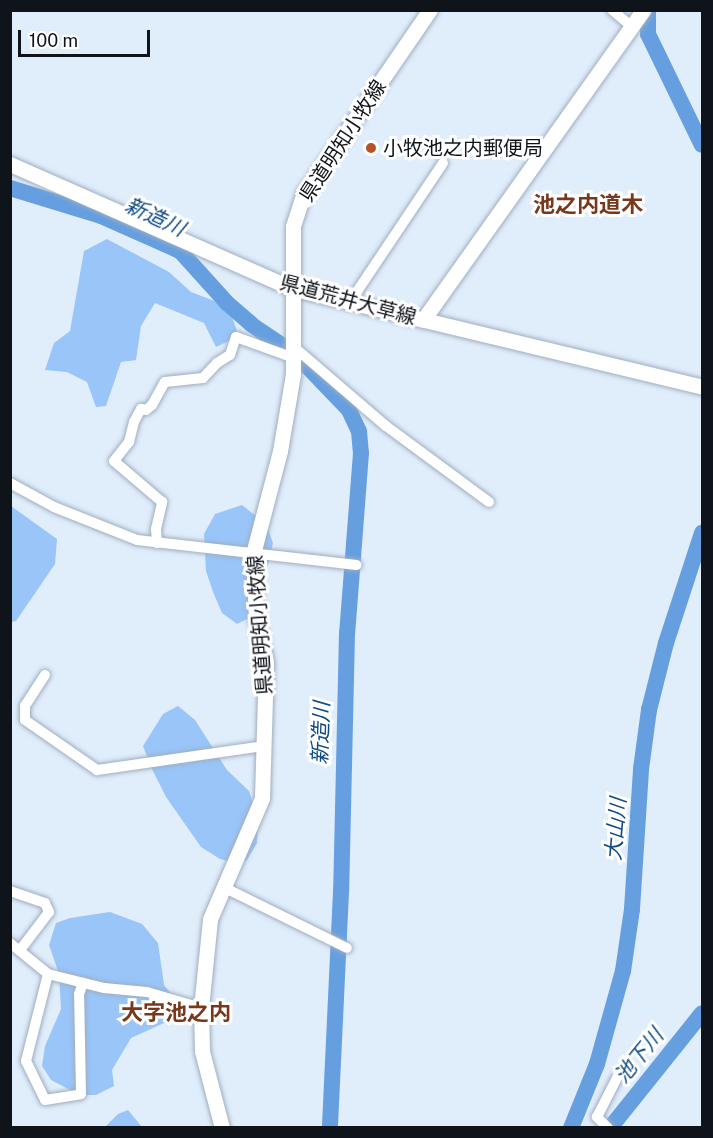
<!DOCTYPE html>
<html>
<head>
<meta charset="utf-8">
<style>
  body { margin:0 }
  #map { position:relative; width:713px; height:1138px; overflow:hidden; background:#e0edfb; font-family:"Public Sans","Noto Sans JP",sans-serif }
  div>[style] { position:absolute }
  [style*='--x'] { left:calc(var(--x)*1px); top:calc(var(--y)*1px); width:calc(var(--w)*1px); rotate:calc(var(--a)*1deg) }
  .green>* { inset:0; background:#99c5f9 }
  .river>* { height:16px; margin:-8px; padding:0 8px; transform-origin:8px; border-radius:8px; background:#669fe0 }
  .roads { filter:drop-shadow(0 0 2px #9faec0) drop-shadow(0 0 2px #9faec0) }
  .street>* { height:10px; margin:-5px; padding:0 5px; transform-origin:5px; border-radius:5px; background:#fff }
  .secondary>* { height:15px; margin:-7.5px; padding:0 7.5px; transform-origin:7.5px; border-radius:7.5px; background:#fff }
  .dots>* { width:16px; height:16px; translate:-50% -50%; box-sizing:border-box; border:3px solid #fff; border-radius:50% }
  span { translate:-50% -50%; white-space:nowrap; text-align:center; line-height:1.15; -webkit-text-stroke:6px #fff; paint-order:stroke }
  .street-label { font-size:20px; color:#0f141a }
  .poi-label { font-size:20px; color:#0f141a }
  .left { translate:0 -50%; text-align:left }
  .water-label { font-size:21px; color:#0e4a85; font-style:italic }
  .quarter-label { font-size:22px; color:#79371b; font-weight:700 }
  .frame { position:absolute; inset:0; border:12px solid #0f141a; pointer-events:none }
  .scale { position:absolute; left:18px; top:30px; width:132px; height:27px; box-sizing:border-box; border:3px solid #0f141a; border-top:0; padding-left:8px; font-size:18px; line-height:21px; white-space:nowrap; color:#0f141a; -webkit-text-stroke:4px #fff; paint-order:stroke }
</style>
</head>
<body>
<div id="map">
  <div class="green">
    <i style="clip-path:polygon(107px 239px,169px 272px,191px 292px,220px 303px,232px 317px,237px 331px,231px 340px,216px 347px,204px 323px,155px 303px,141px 326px,136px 360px,121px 362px,106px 406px,96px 407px,87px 382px,67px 372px,45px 370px,54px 343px,70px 331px,84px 251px)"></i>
    <i style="clip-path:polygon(242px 505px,266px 524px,273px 543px,257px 614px,237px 624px,222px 613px,213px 592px,206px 571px,204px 534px,215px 514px)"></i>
    <i style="clip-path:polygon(11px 506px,57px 539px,55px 564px,16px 621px,11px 622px)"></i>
    <i style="clip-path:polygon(178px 706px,195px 720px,227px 770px,249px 791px,258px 818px,257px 843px,247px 860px,239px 864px,220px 859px,201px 847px,166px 797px,151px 767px,143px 746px,163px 714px)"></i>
    <i style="clip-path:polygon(110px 912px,142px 924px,158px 943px,164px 985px,175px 999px,190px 1008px,186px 1013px,131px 1038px,112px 1070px,114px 1086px,96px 1095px,74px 1095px,74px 1092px,51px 1080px,42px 1066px,45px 1046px,61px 1009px,59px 974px,49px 945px,56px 923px,70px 918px)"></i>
    <i style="clip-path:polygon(128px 1110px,142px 1127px,105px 1127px,118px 1114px)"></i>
  </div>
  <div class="river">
    <i style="--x:648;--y:10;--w:24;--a:90"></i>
    <i style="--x:648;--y:34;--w:123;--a:64.1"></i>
    <i style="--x:10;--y:188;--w:95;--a:17.1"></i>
    <i style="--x:101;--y:216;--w:86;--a:23.9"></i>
    <i style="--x:180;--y:251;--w:70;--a:47.9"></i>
    <i style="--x:227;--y:303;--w:33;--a:41"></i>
    <i style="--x:252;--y:325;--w:41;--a:34.1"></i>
    <i style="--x:302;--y:361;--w:68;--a:46.2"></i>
    <i style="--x:349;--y:410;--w:23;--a:65"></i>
    <i style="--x:359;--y:431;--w:22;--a:85"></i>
    <i style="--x:361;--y:453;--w:181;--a:94.4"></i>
    <i style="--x:347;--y:633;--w:259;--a:91.3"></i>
    <i style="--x:341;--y:892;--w:236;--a:92.7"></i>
    <i style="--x:571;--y:1128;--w:69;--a:-67.9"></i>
    <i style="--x:597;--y:1064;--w:97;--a:-74.4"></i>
    <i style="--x:623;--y:971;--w:63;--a:-81.7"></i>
    <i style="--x:632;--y:909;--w:140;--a:-86.3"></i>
    <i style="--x:641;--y:769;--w:60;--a:-82.3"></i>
    <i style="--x:649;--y:710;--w:69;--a:-75.8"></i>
    <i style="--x:666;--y:643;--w:116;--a:-71.9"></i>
    <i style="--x:610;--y:1128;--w:147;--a:-51.3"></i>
  </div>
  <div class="roads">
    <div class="street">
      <i style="--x:612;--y:10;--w:25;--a:40"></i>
      <i style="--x:350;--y:302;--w:167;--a:-56.2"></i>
      <i style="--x:294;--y:347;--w:121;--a:40.7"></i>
      <i style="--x:386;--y:426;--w:128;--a:36.4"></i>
      <i style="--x:10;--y:483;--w:50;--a:28.6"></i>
      <i style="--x:54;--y:507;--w:89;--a:21.7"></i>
      <i style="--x:137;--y:540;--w:221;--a:6.5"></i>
      <i style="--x:157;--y:543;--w:14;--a:-94"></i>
      <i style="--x:156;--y:529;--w:28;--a:-77"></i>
      <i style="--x:162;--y:502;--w:63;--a:-139.5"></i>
      <i style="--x:114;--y:461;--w:24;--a:-52"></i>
      <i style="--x:129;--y:442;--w:21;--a:-76"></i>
      <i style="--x:134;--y:422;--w:15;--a:-62"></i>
      <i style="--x:141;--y:409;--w:5;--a:11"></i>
      <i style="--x:146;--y:410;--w:8;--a:-40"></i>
      <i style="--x:152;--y:405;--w:26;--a:-61"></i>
      <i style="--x:165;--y:382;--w:38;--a:-6"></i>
      <i style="--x:203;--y:378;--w:21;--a:-47"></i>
      <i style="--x:217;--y:363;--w:15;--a:-32"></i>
      <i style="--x:230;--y:355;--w:19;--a:-72"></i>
      <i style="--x:236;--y:337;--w:62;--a:19.9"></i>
      <i style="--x:45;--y:675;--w:37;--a:123"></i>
      <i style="--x:25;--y:706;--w:14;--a:90"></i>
      <i style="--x:25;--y:720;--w:88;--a:34.8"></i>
      <i style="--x:97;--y:770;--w:168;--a:-8.2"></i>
      <i style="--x:223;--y:887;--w:138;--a:26.2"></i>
      <i style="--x:10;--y:891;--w:37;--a:19"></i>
      <i style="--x:45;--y:903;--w:10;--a:66"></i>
      <i style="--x:49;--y:912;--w:48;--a:127.3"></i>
      <i style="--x:10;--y:943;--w:49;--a:39.2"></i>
      <i style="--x:48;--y:974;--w:58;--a:14"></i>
      <i style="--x:104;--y:988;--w:43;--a:5.3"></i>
      <i style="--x:147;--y:992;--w:56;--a:16.5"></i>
      <i style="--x:48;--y:974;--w:90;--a:104.2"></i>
      <i style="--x:26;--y:1061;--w:43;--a:64"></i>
      <i style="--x:45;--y:1100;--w:36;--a:-9"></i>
      <i style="--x:81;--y:1094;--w:100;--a:-91.1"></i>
      <i style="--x:79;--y:994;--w:12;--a:-70"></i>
      <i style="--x:608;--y:1128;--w:16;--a:-135"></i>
      <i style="--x:597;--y:1117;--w:44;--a:-62.9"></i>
    </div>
    <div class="secondary">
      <i style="--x:10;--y:164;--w:307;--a:23.8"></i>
      <i style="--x:291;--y:288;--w:423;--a:13.5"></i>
      <i style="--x:423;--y:320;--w:380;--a:-54.6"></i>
      <i style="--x:222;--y:1128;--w:80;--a:-104.6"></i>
      <i style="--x:202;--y:1051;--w:43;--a:-91.3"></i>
      <i style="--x:201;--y:1008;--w:89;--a:-84.2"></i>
      <i style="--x:210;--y:919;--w:132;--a:-66.7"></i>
      <i style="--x:262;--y:798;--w:136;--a:-88.3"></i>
      <i style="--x:266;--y:662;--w:45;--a:-102.8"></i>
      <i style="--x:256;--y:618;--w:64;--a:-92.7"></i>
      <i style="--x:253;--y:554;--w:106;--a:-75.3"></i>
      <i style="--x:280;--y:451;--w:78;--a:-80.4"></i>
      <i style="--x:293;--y:374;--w:148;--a:-90"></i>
      <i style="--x:293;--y:226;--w:35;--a:-72"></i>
      <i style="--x:304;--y:193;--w:222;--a:-55.5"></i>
    </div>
  </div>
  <div class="dots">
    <i style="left:371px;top:148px;background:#b85224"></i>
  </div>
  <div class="street-label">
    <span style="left:343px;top:141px;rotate:-57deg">県道明知小牧線</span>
    <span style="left:348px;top:300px;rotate:15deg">県道荒井大草線</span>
    <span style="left:260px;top:625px;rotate:-94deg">県道明知小牧線</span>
  </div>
  <div class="poi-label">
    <span class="left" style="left:383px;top:148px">小牧池之内郵便局</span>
  </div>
  <div class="water-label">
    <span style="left:155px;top:217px;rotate:25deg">新造川</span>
    <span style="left:321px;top:733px;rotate:-88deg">新造川</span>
    <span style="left:616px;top:829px;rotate:-85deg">大山川</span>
    <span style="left:639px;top:1056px;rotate:-51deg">池下川</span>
  </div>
  <div class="quarter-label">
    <span style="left:588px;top:205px">池之内道木</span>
    <span style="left:176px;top:1013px">大字池之内</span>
  </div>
  <div class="frame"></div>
  <div class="scale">100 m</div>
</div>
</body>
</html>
